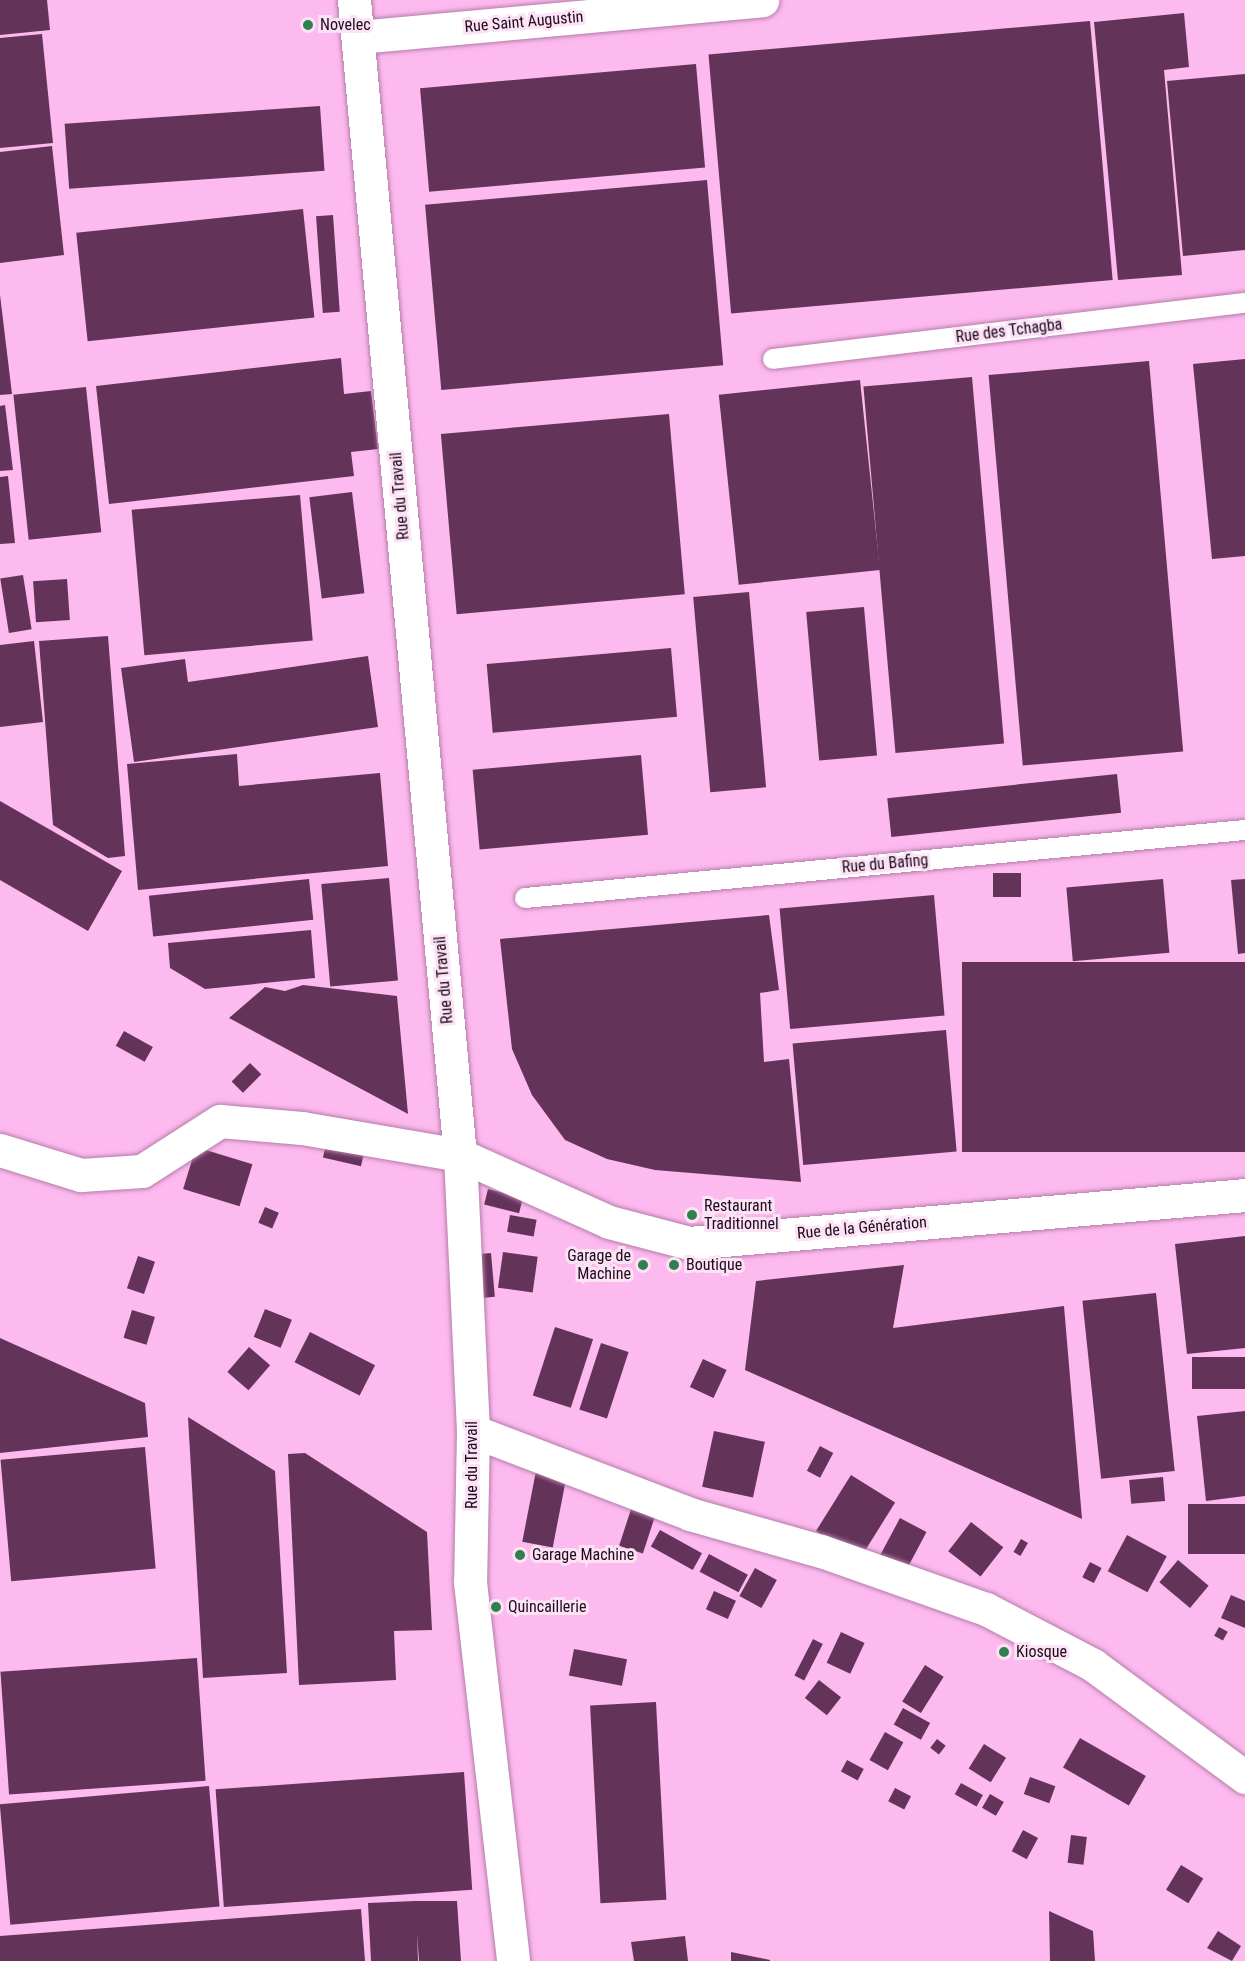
<!DOCTYPE html>
<html>
<head>
<meta charset="utf-8">
<style>
  body { margin:0 }
  #map { position:relative; width:1245px; height:1961px; overflow:hidden; background:#fdccf2; font-family:"Roboto Condensed",sans-serif }
  div>[style] { position:absolute }
  [style*='--x'] { left:calc(var(--x)*1px); top:calc(var(--y)*1px); width:calc(var(--w)*1px); rotate:calc(var(--a)*1deg) }
  .built>* { inset:0; background:#fdbaef; transform-origin:0 0 }
  .building>* { inset:0; background:#63335a; transform-origin:0 0 }
  .roads { filter:drop-shadow(0 0 2px #b57ca9) drop-shadow(0 0 2px #b57ca9) }
  .service>* { height:20px; margin:-10px; padding:0 10px; transform-origin:10px; border-radius:10px; background:#fff }
  .minor>* { height:33px; margin:-16.5px; padding:0 16.5px; transform-origin:16.5px; border-radius:16.5px; background:#fff }
  .dots>* { width:16px; height:16px; translate:-50% -50%; box-sizing:border-box; border:3px solid #fbe2f5; border-radius:50% }
  span { translate:-50% -50%; white-space:nowrap; text-align:center; line-height:1.15; -webkit-text-stroke:6px #fbe2f5; paint-order:stroke }
  .street-label { font-size:16px; color:#1f0a1b }
  .poi-label { font-size:16px; color:#1f0a1b }
  .left { translate:0 -50%; text-align:left }
  .right { translate:-100% -50%; text-align:right }
</style>
</head>
<body>
<div id="map">
  <div class="built">
    <i style="left:0;top:0;width:1245px;height:1961px"></i>
  </div>
  <div class="building">
    <i style="clip-path:polygon(0 0,47px 0,50px 30px,0 35px)"></i>
    <i style="clip-path:polygon(1184px 13px,1189px 67px,1164px 70px,1182px 275px,1118px 280px,1094px 22px)"></i>
    <i style="left:1090px;top:21px;width:260px;height:383px;rotate:85deg"></i>
    <i style="clip-path:polygon(42px 34px,53px 143px,0 148px,0 38px)"></i>
    <i style="left:696px;top:64px;width:104px;height:277px;rotate:85deg"></i>
    <i style="clip-path:polygon(1245px 74px,1245px 250px,1183px 256px,1167px 81px)"></i>
    <i style="left:320px;top:106px;width:65px;height:256px;rotate:86deg"></i>
    <i style="clip-path:polygon(52px 146px,64px 255px,0 263px,0 152px)"></i>
    <i style="left:707px;top:180px;width:186px;height:283px;rotate:85deg"></i>
    <i style="left:303px;top:209px;width:109px;height:228px;rotate:84deg"></i>
    <i style="left:333px;top:215px;width:97px;height:17px;rotate:86deg"></i>
    <i style="clip-path:polygon(0 295px,12px 394px,0 395px)"></i>
    <i style="clip-path:polygon(341px 358px,344px 394px,371px 391px,378px 449px,351px 452px,354px 476px,109px 504px,96px 386px)"></i>
    <i style="clip-path:polygon(1245px 359px,1245px 556px,1212px 559px,1193px 364px)"></i>
    <i style="left:1149px;top:361px;width:392px;height:161px;rotate:85deg"></i>
    <i style="left:972px;top:377px;width:368px;height:109px;rotate:85deg"></i>
    <i style="left:860px;top:380px;width:191px;height:142px;rotate:84deg"></i>
    <i style="left:86px;top:387px;width:146px;height:73px;rotate:84deg"></i>
    <i style="clip-path:polygon(5px 405px,13px 470px,0 471px,0 406px)"></i>
    <i style="left:669px;top:414px;width:181px;height:229px;rotate:85deg"></i>
    <i style="clip-path:polygon(8px 476px,15px 543px,0 544px,0 477px)"></i>
    <i style="left:352px;top:492px;width:102px;height:43px;rotate:83deg"></i>
    <i style="left:300px;top:495px;width:146px;height:169px;rotate:85deg"></i>
    <i style="left:23px;top:575px;width:55px;height:23px;rotate:81deg"></i>
    <i style="left:67px;top:579px;width:41px;height:34px;rotate:86deg"></i>
    <i style="left:749px;top:592px;width:196px;height:56px;rotate:85deg"></i>
    <i style="left:864px;top:607px;width:149px;height:58px;rotate:85deg"></i>
    <i style="clip-path:polygon(108px 636px,125px 856px,108px 858px,53px 825px,39px 641px)"></i>
    <i style="clip-path:polygon(34px 641px,43px 722px,0 727px,0 645px)"></i>
    <i style="left:671px;top:648px;width:69px;height:185px;rotate:85deg"></i>
    <i style="clip-path:polygon(368px 656px,378px 727px,134px 762px,121px 668px,185px 659px,188px 682px)"></i>
    <i style="clip-path:polygon(237px 754px,239px 786px,380px 773px,388px 866px,138px 890px,127px 764px)"></i>
    <i style="left:641px;top:755px;width:80px;height:169px;rotate:85deg"></i>
    <i style="left:1117px;top:774px;width:39px;height:231px;rotate:84deg"></i>
    <i style="clip-path:polygon(0 801px,122px 871px,88px 931px,0 880px)"></i>
    <i style="left:993px;top:873px;width:28px;height:24px"></i>
    <i style="left:389px;top:878px;width:103px;height:68px;rotate:85deg"></i>
    <i style="left:309px;top:879px;width:41px;height:161px;rotate:84deg"></i>
    <i style="left:1163px;top:879px;width:74px;height:97px;rotate:85deg"></i>
    <i style="clip-path:polygon(1245px 879px,1245px 953px,1238px 954px,1231px 880px)"></i>
    <i style="left:934px;top:895px;width:121px;height:155px;rotate:85deg"></i>
    <i style="clip-path:polygon(769px 915px,779px 990px,760px 993px,764px 1062px,789px 1059px,801px 1182px,655px 1170px,607px 1159px,565px 1140px,532px 1095px,512px 1049px,500px 939px)"></i>
    <i style="clip-path:polygon(311px 930px,315px 978px,205px 989px,170px 968px,168px 943px)"></i>
    <i style="left:1245px;top:962px;width:190px;height:283px;rotate:90deg"></i>
    <i style="clip-path:polygon(303px 985px,397px 996px,408px 1114px,229px 1018px,265px 987px,285px 991px)"></i>
    <i style="left:946px;top:1030px;width:122px;height:154px;rotate:85deg"></i>
    <i style="left:124px;top:1031px;width:33px;height:17px;rotate:29deg"></i>
    <i style="left:250px;top:1063px;width:16px;height:26px;rotate:45deg"></i>
    <i style="left:327px;top:1140px;width:39px;height:18px;rotate:13deg"></i>
    <i style="left:196px;top:1147px;width:59px;height:44px;rotate:17deg"></i>
    <i style="left:488px;top:1189px;width:36px;height:16px;rotate:14deg"></i>
    <i style="left:265px;top:1207px;width:15px;height:17px;rotate:23deg"></i>
    <i style="left:510px;top:1215px;width:27px;height:17px;rotate:10deg"></i>
    <i style="clip-path:polygon(1245px 1236px,1245px 1348px,1187px 1354px,1175px 1244px)"></i>
    <i style="left:503px;top:1252px;width:35px;height:36px;rotate:8deg"></i>
    <i style="left:491px;top:1253px;width:44px;height:13px;rotate:85deg"></i>
    <i style="left:138px;top:1256px;width:18px;height:34px;rotate:19deg"></i>
    <i style="clip-path:polygon(904px 1265px,893px 1328px,1064px 1306px,1082px 1519px,745px 1370px,756px 1281px)"></i>
    <i style="left:1156px;top:1293px;width:179px;height:74px;rotate:84deg"></i>
    <i style="left:265px;top:1309px;width:29px;height:30px;rotate:22deg"></i>
    <i style="left:132px;top:1310px;width:24px;height:29px;rotate:17deg"></i>
    <i style="left:555px;top:1327px;width:40px;height:72px;rotate:18deg"></i>
    <i style="left:310px;top:1332px;width:73px;height:34px;rotate:27deg"></i>
    <i style="clip-path:polygon(0 1338px,145px 1403px,148px 1437px,0 1453px)"></i>
    <i style="left:601px;top:1343px;width:29px;height:70px;rotate:18deg"></i>
    <i style="left:249px;top:1347px;width:28px;height:33px;rotate:41deg"></i>
    <i style="left:1245px;top:1357px;width:32px;height:53px;rotate:90deg"></i>
    <i style="left:703px;top:1359px;width:26px;height:31px;rotate:25deg"></i>
    <i style="clip-path:polygon(1245px 1411px,1245px 1496px,1206px 1501px,1197px 1416px)"></i>
    <i style="clip-path:polygon(188px 1417px,275px 1471px,287px 1673px,203px 1678px)"></i>
    <i style="left:714px;top:1431px;width:52px;height:57px;rotate:12deg"></i>
    <i style="left:820px;top:1446px;width:15px;height:28px;rotate:28deg"></i>
    <i style="left:145px;top:1447px;width:122px;height:145px;rotate:85deg"></i>
    <i style="clip-path:polygon(305px 1453px,427px 1532px,432px 1630px,394px 1631px,396px 1680px,299px 1685px,288px 1454px)"></i>
    <i style="left:536px;top:1471px;width:31px;height:72px;rotate:11deg"></i>
    <i style="left:851px;top:1475px;width:52px;height:66px;rotate:32deg"></i>
    <i style="left:1163px;top:1477px;width:24px;height:34px;rotate:85deg"></i>
    <i style="left:633px;top:1503px;width:25px;height:45px;rotate:18deg"></i>
    <i style="left:1245px;top:1504px;width:50px;height:57px;rotate:90deg"></i>
    <i style="left:900px;top:1518px;width:30px;height:44px;rotate:28deg"></i>
    <i style="left:971px;top:1522px;width:41px;height:37px;rotate:38deg"></i>
    <i style="left:660px;top:1530px;width:48px;height:19px;rotate:29deg"></i>
    <i style="left:1127px;top:1535px;width:45px;height:41px;rotate:28deg"></i>
    <i style="left:1021px;top:1539px;width:8px;height:15px;rotate:30deg"></i>
    <i style="left:709px;top:1554px;width:44px;height:20px;rotate:28deg"></i>
    <i style="left:1178px;top:1560px;width:40px;height:29px;rotate:40deg"></i>
    <i style="left:1090px;top:1562px;width:13px;height:17px;rotate:27deg"></i>
    <i style="left:755px;top:1568px;width:25px;height:32px;rotate:29deg"></i>
    <i style="left:714px;top:1591px;width:24px;height:20px;rotate:24deg"></i>
    <i style="clip-path:polygon(1231px 1595px,1245px 1601px,1245px 1628px,1221px 1618px)"></i>
    <i style="left:1219px;top:1627px;width:10px;height:10px;rotate:29deg"></i>
    <i style="left:841px;top:1632px;width:26px;height:34px;rotate:25deg"></i>
    <i style="left:813px;top:1639px;width:11px;height:41px;rotate:27deg"></i>
    <i style="left:574px;top:1649px;width:54px;height:27px;rotate:11deg"></i>
    <i style="left:197px;top:1658px;width:123px;height:197px;rotate:86deg"></i>
    <i style="left:925px;top:1665px;width:22px;height:43px;rotate:32deg"></i>
    <i style="left:819px;top:1680px;width:28px;height:23px;rotate:38deg"></i>
    <i style="left:656px;top:1702px;width:198px;height:66px;rotate:87deg"></i>
    <i style="left:903px;top:1708px;width:31px;height:19px;rotate:29deg"></i>
    <i style="left:885px;top:1732px;width:21px;height:32px;rotate:29deg"></i>
    <i style="left:1080px;top:1738px;width:76px;height:34px;rotate:30deg"></i>
    <i style="left:937px;top:1739px;width:11px;height:11px;rotate:38deg"></i>
    <i style="left:984px;top:1744px;width:26px;height:29px;rotate:32deg"></i>
    <i style="left:847px;top:1760px;width:19px;height:13px;rotate:28deg"></i>
    <i style="left:464px;top:1772px;width:118px;height:249px;rotate:86deg"></i>
    <i style="left:1030px;top:1777px;width:27px;height:18px;rotate:20deg"></i>
    <i style="left:961px;top:1783px;width:25px;height:13px;rotate:29deg"></i>
    <i style="left:209px;top:1786px;width:121px;height:210px;rotate:85deg"></i>
    <i style="left:895px;top:1788px;width:18px;height:15px;rotate:27deg"></i>
    <i style="left:990px;top:1794px;width:16px;height:16px;rotate:30deg"></i>
    <i style="left:1023px;top:1830px;width:17px;height:24px;rotate:28deg"></i>
    <i style="left:1071px;top:1835px;width:16px;height:28px;rotate:7deg"></i>
    <i style="left:1181px;top:1865px;width:26px;height:29px;rotate:31deg"></i>
    <i style="clip-path:polygon(415px 1901px,457px 1901px,461px 1961px,419px 1961px,417px 1933px,418px 1961px,371px 1961px,368px 1903px)"></i>
    <i style="clip-path:polygon(361px 1909px,365px 1961px,0 1961px,0 1936px)"></i>
    <i style="clip-path:polygon(1049px 1911px,1093px 1931px,1095px 1961px,1050px 1961px)"></i>
    <i style="clip-path:polygon(1218px 1931px,1241px 1946px,1232px 1961px,1207px 1948px)"></i>
    <i style="clip-path:polygon(685px 1936px,688px 1961px,634px 1961px,631px 1942px)"></i>
    <i style="clip-path:polygon(731px 1952px,770px 1960px,770px 1961px,731px 1961px)"></i>
  </div>
  <div class="roads">
    <div class="service">
      <i style="--x:773;--y:359;--w:475;--a:-6.8"></i>
      <i style="--x:525;--y:898;--w:723;--a:-5.4"></i>
    </div>
    <div class="minor">
      <i style="--x:354;--y:0;--w:1160;--a:84.76"></i>
      <i style="--x:460;--y:1155;--w:276;--a:87.3"></i>
      <i style="--x:473;--y:1431;--w:151;--a:91.1"></i>
      <i style="--x:470;--y:1582;--w:381;--a:83.5"></i>
      <i style="--x:358;--y:37;--w:406;--a:-5.2"></i>
      <i style="--x:0;--y:1150;--w:85;--a:17.2"></i>
      <i style="--x:81;--y:1175;--w:61;--a:-3.8"></i>
      <i style="--x:142;--y:1171;--w:93;--a:-32.7"></i>
      <i style="--x:220;--y:1121;--w:82;--a:4.9"></i>
      <i style="--x:302;--y:1128;--w:160;--a:9.7"></i>
      <i style="--x:460;--y:1155;--w:163;--a:24.2"></i>
      <i style="--x:609;--y:1222;--w:83;--a:14.7"></i>
      <i style="--x:689;--y:1243;--w:558;--a:-4.93"></i>
      <i style="--x:473;--y:1431;--w:232;--a:20.9"></i>
      <i style="--x:690;--y:1514;--w:136;--a:15.8"></i>
      <i style="--x:821;--y:1551;--w:175;--a:19.4"></i>
      <i style="--x:986;--y:1609;--w:121;--a:27.6"></i>
      <i style="--x:1093;--y:1665;--w:189;--a:36.4"></i>
    </div>
  </div>
  <div class="dots">
    <i style="left:308px;top:25px;background:#2f7f4f"></i>
    <i style="left:692px;top:1215px;background:#2f7f4f"></i>
    <i style="left:643px;top:1265px;background:#2f7f4f"></i>
    <i style="left:674px;top:1265px;background:#2f7f4f"></i>
    <i style="left:520px;top:1555px;background:#2f7f4f"></i>
    <i style="left:496px;top:1607px;background:#2f7f4f"></i>
    <i style="left:1004px;top:1652px;background:#2f7f4f"></i>
  </div>
  <div class="street-label">
    <span style="left:524px;top:22px;rotate:-5deg">Rue Saint Augustin</span>
    <span style="left:1009px;top:331px;rotate:-7deg">Rue des Tchagba</span>
    <span style="left:400px;top:496px;rotate:-95deg">Rue du Travail</span>
    <span style="left:885px;top:864px;rotate:-5deg">Rue du Bafing</span>
    <span style="left:444px;top:980px;rotate:-95deg">Rue du Travail</span>
    <span style="left:862px;top:1228px;rotate:-5deg">Rue de la Génération</span>
    <span style="left:472px;top:1465px;rotate:-90deg">Rue du Travail</span>
  </div>
  <div class="poi-label">
    <span class="left" style="left:320px;top:25px">Novelec</span>
    <span class="left" style="left:704px;top:1215px">Restaurant<br>Traditionnel</span>
    <span class="right" style="left:631px;top:1265px">Garage de<br>Machine</span>
    <span class="left" style="left:686px;top:1265px">Boutique</span>
    <span class="left" style="left:532px;top:1555px">Garage Machine</span>
    <span class="left" style="left:508px;top:1607px">Quincaillerie</span>
    <span class="left" style="left:1016px;top:1652px">Kiosque</span>
  </div>
</div>
</body>
</html>
